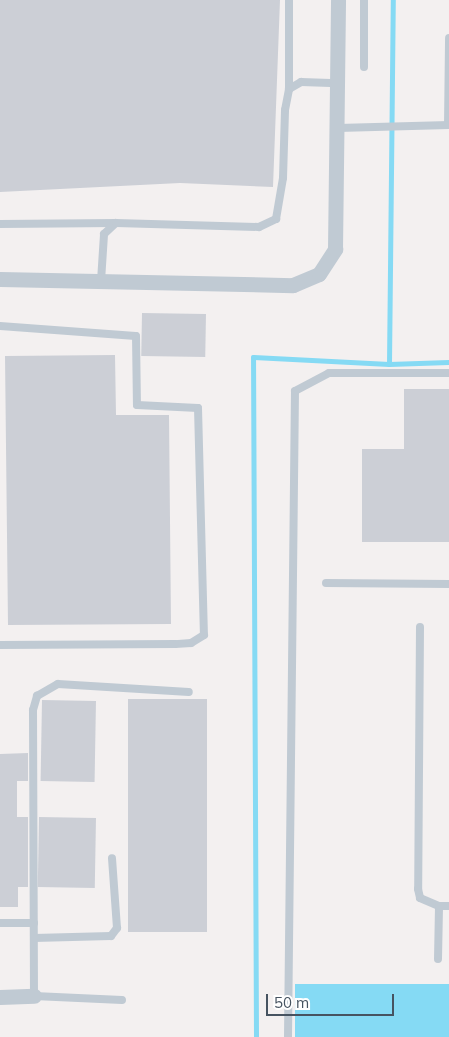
<!DOCTYPE html>
<html>
<head>
<meta charset="utf-8">
<style>
  body { margin:0 }
  #map { position:relative; width:449px; height:1037px; overflow:hidden; background:#f3f0f0; font-family:Mulish,sans-serif }
  div>[style] { position:absolute }
  [style*='--x'] { left:calc(var(--x)*1px); top:calc(var(--y)*1px); width:calc(var(--w)*1px); rotate:calc(var(--a)*1deg) }
  .water>* { inset:0; background:#85daf4; transform-origin:0 0 }
  .stream>* { height:5px; margin:-2.5px; padding:0 2.5px; transform-origin:2.5px; border-radius:2.5px; background:#85daf4 }
  .building>* { inset:0; background:#cccfd6; transform-origin:0 0 }
  .lane>* { height:8px; margin:-4px; padding:0 4px; transform-origin:4px; border-radius:4px; background:#c0cad3 }
  .street>* { height:15px; margin:-7.5px; padding:0 7.5px; transform-origin:7.5px; border-radius:7.5px; background:#c0cad3 }
  span { translate:-50% -50%; white-space:nowrap; text-align:center; line-height:1.15; -webkit-text-stroke:4.5px #fff; paint-order:stroke }
  .scale { position:absolute; left:266px; top:994px; width:128px; height:22px; box-sizing:border-box; border:2px solid #465360; border-top:0; padding-left:6px; font-size:15px; line-height:18px; white-space:nowrap; color:#465360; -webkit-text-stroke:4px #fff; paint-order:stroke }
</style>
</head>
<body>
<div id="map">
  <div class="water">
    <i style="left:449px;top:984px;width:53px;height:154px;rotate:90deg"></i>
  </div>
  <div class="stream">
    <i style="--x:389;--y:364;--w:60;--a:-1.9"></i>
    <i style="--x:256;--y:1037;--w:680;--a:-90.25"></i>
    <i style="--x:253;--y:357;--w:136;--a:2.9"></i>
    <i style="--x:389;--y:364;--w:364;--a:-89.4"></i>
  </div>
  <div class="building">
    <i style="clip-path:polygon(0 0,280px 0,273px 187px,180px 183px,0 192px)"></i>
    <i style="left:142px;top:313px;width:64px;height:43px;rotate:1deg"></i>
    <i style="clip-path:polygon(115px 355px,116px 415px,169px 415px,171px 624px,8px 625px,5px 356px)"></i>
    <i style="clip-path:polygon(404px 389px,449px 389px,449px 542px,362px 542px,362px 449px,404px 449px)"></i>
    <i style="left:128px;top:699px;width:79px;height:233px"></i>
    <i style="left:42px;top:700px;width:54px;height:81px;rotate:1deg"></i>
    <i style="clip-path:polygon(28px 753px,28px 781px,17px 781px,17px 817px,28px 817px,28px 887px,18px 887px,18px 907px,0 907px,0 754px)"></i>
    <i style="left:39px;top:817px;width:57px;height:70px;rotate:1deg"></i>
  </div>
  <div class="lane">
    <i style="--x:289;--y:0;--w:89;--a:90"></i>
    <i style="--x:364;--y:67;--w:67;--a:-90"></i>
    <i style="--x:448;--y:125;--w:87;--a:-89.3"></i>
    <i style="--x:338;--y:128;--w:111;--a:-1.5"></i>
    <i style="--x:0;--y:224;--w:116;--a:-0.5"></i>
    <i style="--x:101;--y:281;--w:47;--a:-86.3"></i>
    <i style="--x:104;--y:234;--w:16;--a:-43"></i>
    <i style="--x:116;--y:223;--w:143;--a:1.6"></i>
    <i style="--x:259;--y:227;--w:19;--a:-25"></i>
    <i style="--x:276;--y:219;--w:42;--a:-80.3"></i>
    <i style="--x:283;--y:178;--w:68;--a:-88.3"></i>
    <i style="--x:285;--y:110;--w:21;--a:-79"></i>
    <i style="--x:289;--y:89;--w:14;--a:-30"></i>
    <i style="--x:301;--y:82;--w:37;--a:2"></i>
    <i style="--x:0;--y:326;--w:136;--a:4.2"></i>
    <i style="--x:136;--y:336;--w:69;--a:89.2"></i>
    <i style="--x:137;--y:405;--w:61;--a:2.8"></i>
    <i style="--x:198;--y:408;--w:227;--a:88.5"></i>
    <i style="--x:204;--y:635;--w:15;--a:148"></i>
    <i style="--x:191;--y:643;--w:16;--a:176"></i>
    <i style="--x:175;--y:644;--w:175;--a:179.7"></i>
    <i style="--x:326;--y:583;--w:123;--a:0.5"></i>
    <i style="--x:420;--y:627;--w:262;--a:90.4"></i>
    <i style="--x:418;--y:889;--w:9;--a:77"></i>
    <i style="--x:420;--y:898;--w:21;--a:23"></i>
    <i style="--x:0;--y:923;--w:34;--a:0"></i>
    <i style="--x:34;--y:938;--w:77;--a:-1.5"></i>
    <i style="--x:111;--y:936;--w:10;--a:-53"></i>
    <i style="--x:117;--y:928;--w:70;--a:-94.1"></i>
    <i style="--x:438;--y:959;--w:53;--a:-88.9"></i>
    <i style="--x:439;--y:906;--w:10;--a:0"></i>
    <i style="--x:122;--y:1000;--w:88;--a:-177.4"></i>
    <i style="--x:34;--y:996;--w:286;--a:-90.2"></i>
    <i style="--x:33;--y:710;--w:15;--a:-74"></i>
    <i style="--x:37;--y:696;--w:24;--a:-30"></i>
    <i style="--x:58;--y:684;--w:131;--a:3.5"></i>
    <i style="--x:288;--y:1037;--w:646;--a:-89.38"></i>
    <i style="--x:295;--y:391;--w:38;--a:-28"></i>
    <i style="--x:329;--y:373;--w:120;--a:0"></i>
  </div>
  <div class="street">
    <i style="--x:0;--y:279;--w:293;--a:1.2"></i>
    <i style="--x:293;--y:285;--w:28;--a:-23"></i>
    <i style="--x:319;--y:274;--w:30;--a:-57"></i>
    <i style="--x:335;--y:249;--w:249;--a:-89.3"></i>
    <i style="--x:0;--y:997;--w:34;--a:-2"></i>
  </div>
  <div class="scale">50 m</div>
</div>
</body>
</html>
